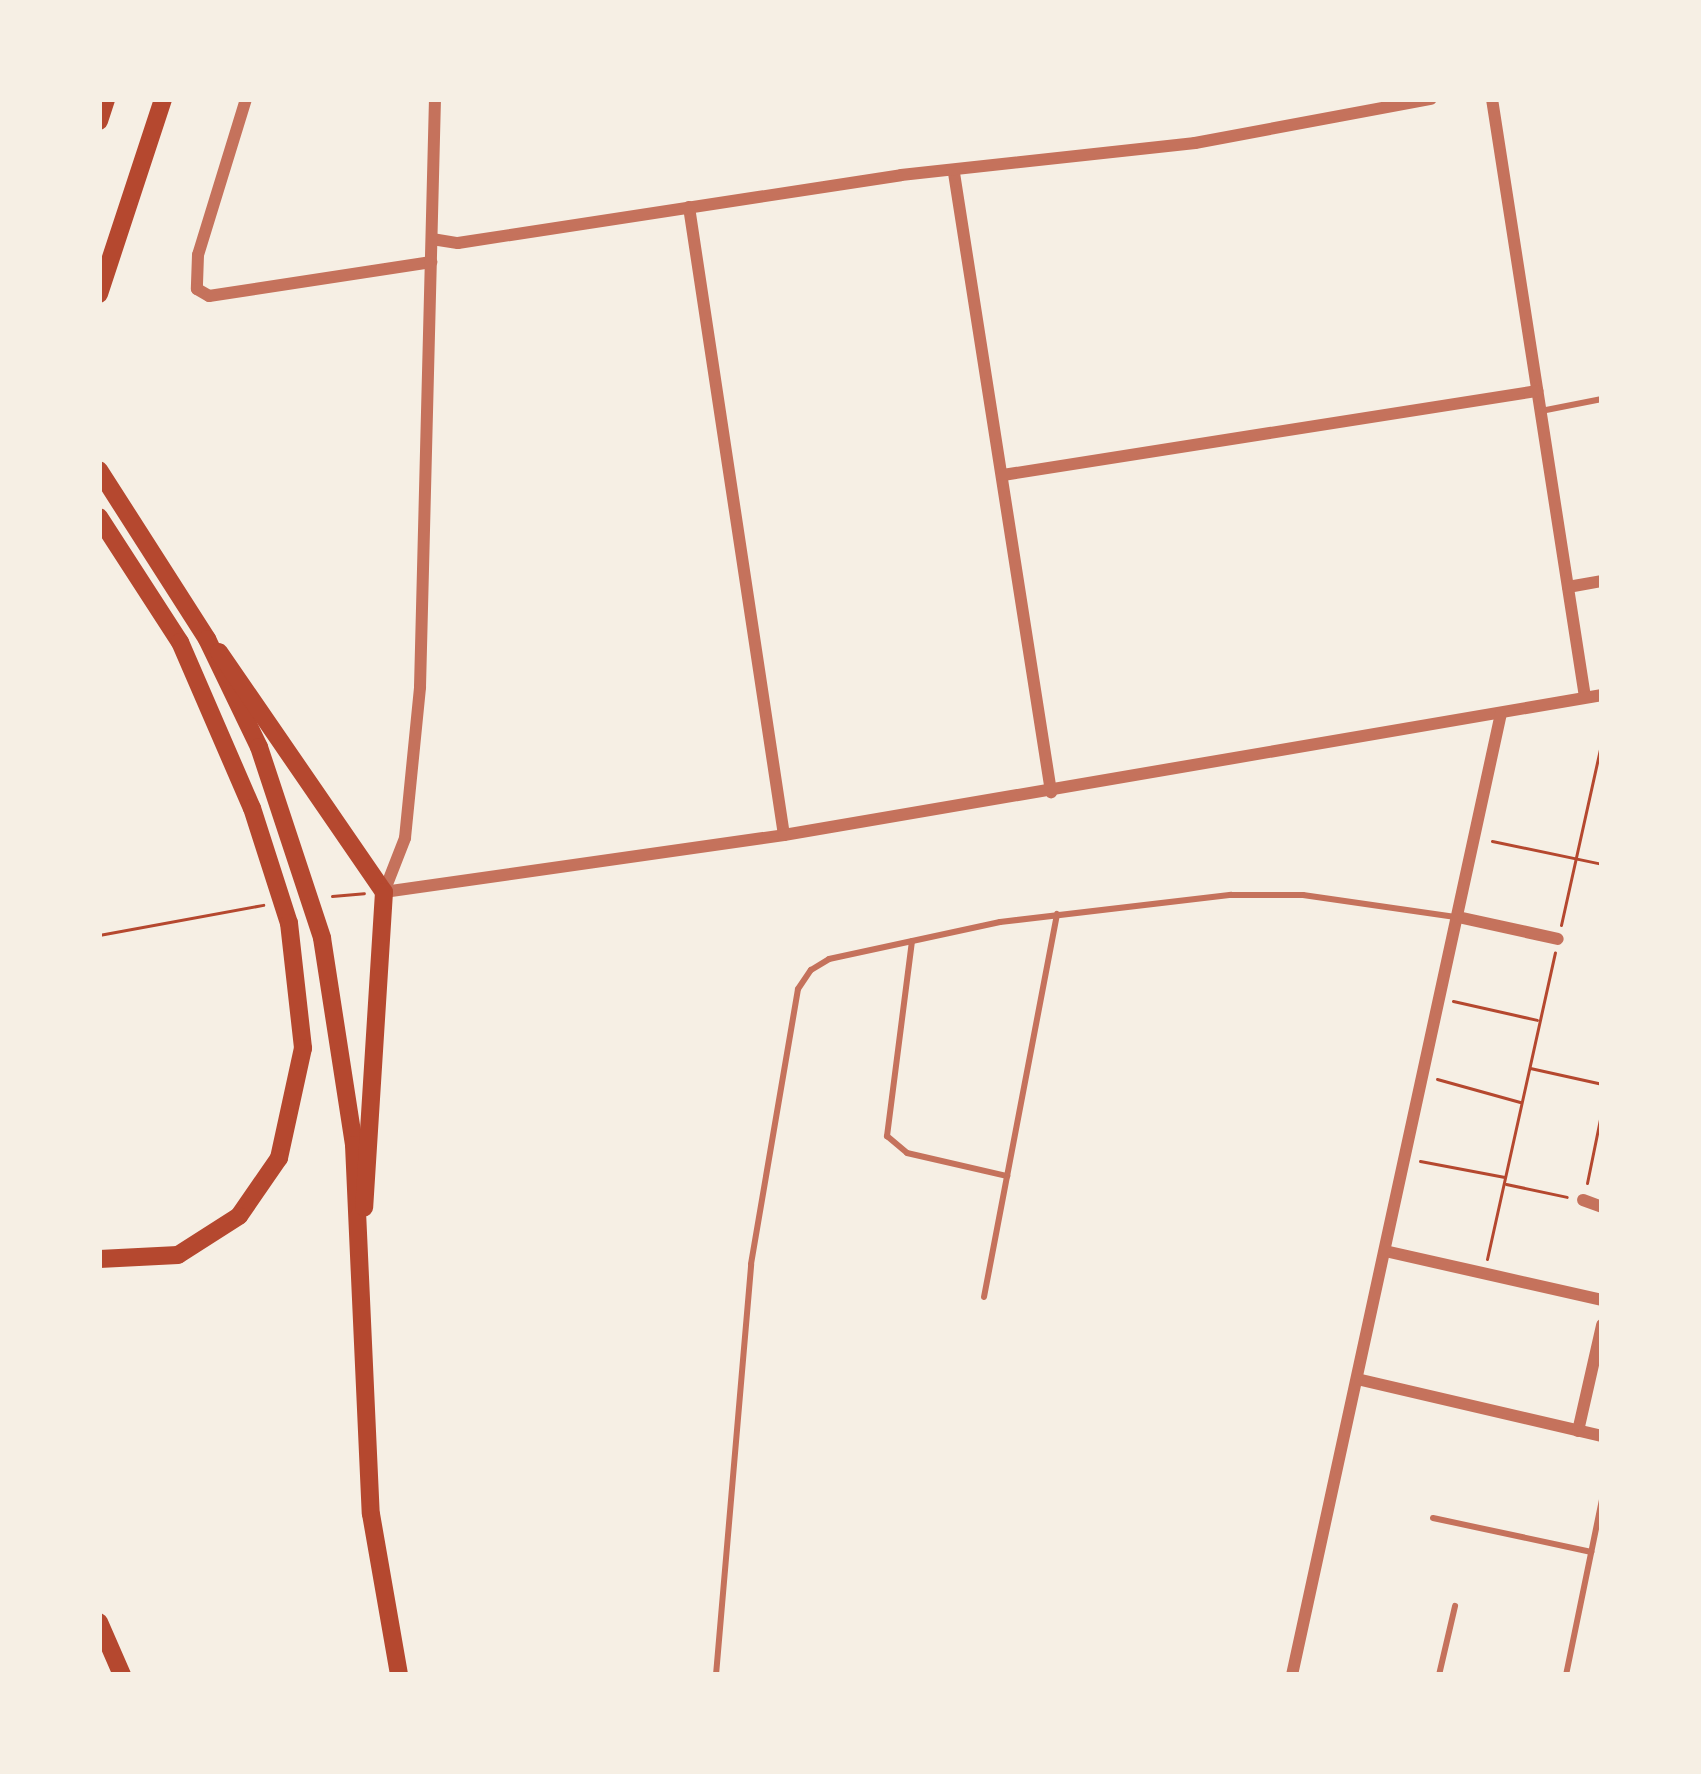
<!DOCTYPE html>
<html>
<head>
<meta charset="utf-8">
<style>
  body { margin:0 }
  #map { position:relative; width:1701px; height:1774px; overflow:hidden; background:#f6efe4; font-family:Rubik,sans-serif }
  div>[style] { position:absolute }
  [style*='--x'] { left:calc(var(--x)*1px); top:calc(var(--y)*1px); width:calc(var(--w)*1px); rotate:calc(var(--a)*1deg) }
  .path>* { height:3px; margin:-1.5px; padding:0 1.5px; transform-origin:1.5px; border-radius:1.5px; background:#b5482f }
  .service>* { height:6px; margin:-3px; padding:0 3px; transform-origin:3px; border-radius:3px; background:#c5725c }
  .minor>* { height:12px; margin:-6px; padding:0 6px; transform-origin:6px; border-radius:6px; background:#c5725c }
  .trunk>* { height:18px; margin:-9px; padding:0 9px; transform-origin:9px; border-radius:9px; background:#b5482f }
  span { translate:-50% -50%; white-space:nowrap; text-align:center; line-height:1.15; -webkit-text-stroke:12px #f6efe4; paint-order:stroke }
  .frame { position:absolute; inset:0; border:102px solid #f6efe4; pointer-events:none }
</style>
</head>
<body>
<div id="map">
  <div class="path">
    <i style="--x:1492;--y:841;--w:112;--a:11.8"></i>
    <i style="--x:332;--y:896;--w:32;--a:-5"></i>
    <i style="--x:1561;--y:925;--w:189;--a:-77.5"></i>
    <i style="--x:99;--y:935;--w:167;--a:-10.4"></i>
    <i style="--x:1453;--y:1001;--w:86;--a:12.7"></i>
    <i style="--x:1530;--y:1068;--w:74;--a:12.5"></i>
    <i style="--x:1437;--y:1079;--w:86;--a:15.5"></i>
    <i style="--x:1420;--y:1161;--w:86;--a:10.7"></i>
    <i style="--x:1587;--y:1183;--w:76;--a:-78.5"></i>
    <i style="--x:1506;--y:1184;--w:62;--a:12"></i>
    <i style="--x:1487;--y:1259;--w:314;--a:-77.5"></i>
  </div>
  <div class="service">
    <i style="--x:1541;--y:411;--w:62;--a:-11.1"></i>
    <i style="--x:912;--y:941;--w:197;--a:97.3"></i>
    <i style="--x:887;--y:1136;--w:26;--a:40"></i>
    <i style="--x:907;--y:1153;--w:103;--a:13"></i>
    <i style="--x:984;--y:1297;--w:390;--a:-79.2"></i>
    <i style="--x:1433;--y:1518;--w:162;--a:12.1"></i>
    <i style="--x:716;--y:1675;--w:412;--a:-85.1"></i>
    <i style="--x:751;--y:1264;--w:279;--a:-80.3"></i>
    <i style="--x:798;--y:989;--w:23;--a:-56"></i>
    <i style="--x:811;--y:970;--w:21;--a:-31"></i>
    <i style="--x:829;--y:959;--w:175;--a:-12.2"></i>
    <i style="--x:1000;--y:922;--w:233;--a:-6.7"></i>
    <i style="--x:1231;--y:895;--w:72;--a:0"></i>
    <i style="--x:1303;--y:895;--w:154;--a:8.2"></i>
    <i style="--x:1439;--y:1675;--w:71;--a:-76.9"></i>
    <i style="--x:1566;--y:1675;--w:179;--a:-78.4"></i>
  </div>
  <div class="minor">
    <i style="--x:246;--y:99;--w:163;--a:107.1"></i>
    <i style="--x:198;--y:255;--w:34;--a:92"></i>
    <i style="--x:197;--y:289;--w:14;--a:30"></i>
    <i style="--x:209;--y:296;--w:225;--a:-8.7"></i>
    <i style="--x:1492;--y:99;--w:605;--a:81.16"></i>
    <i style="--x:954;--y:173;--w:627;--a:81.09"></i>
    <i style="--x:689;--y:207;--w:635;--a:81.4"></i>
    <i style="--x:432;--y:239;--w:26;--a:9"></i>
    <i style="--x:458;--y:243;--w:448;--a:-8.7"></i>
    <i style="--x:901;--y:175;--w:296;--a:-6.2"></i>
    <i style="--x:1195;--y:143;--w:240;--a:-10.6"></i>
    <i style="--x:1003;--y:475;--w:541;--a:-8.94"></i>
    <i style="--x:1568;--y:587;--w:35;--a:-10"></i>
    <i style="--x:384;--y:892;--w:404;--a:-8.1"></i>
    <i style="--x:784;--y:835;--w:830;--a:-9.71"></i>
    <i style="--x:384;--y:892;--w:58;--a:-68.7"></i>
    <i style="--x:405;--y:838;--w:152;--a:-84.3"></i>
    <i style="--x:420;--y:687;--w:588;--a:-88.54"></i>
    <i style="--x:1458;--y:917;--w:102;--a:12.4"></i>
    <i style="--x:1583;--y:1200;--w:20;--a:20"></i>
    <i style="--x:1385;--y:1251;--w:222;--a:12.7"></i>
    <i style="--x:1357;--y:1379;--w:252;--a:13.1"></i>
    <i style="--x:1578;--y:1431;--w:109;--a:-77.2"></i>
    <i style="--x:1292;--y:1675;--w:984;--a:-77.74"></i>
  </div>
  <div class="trunk">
    <i style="--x:99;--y:121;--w:23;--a:-72"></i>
    <i style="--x:99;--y:294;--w:205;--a:-71.8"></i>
    <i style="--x:99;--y:470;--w:201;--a:57.4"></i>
    <i style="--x:207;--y:639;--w:120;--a:64.3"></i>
    <i style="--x:259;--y:747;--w:201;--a:71.7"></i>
    <i style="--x:322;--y:938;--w:209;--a:81.2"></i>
    <i style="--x:354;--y:1145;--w:369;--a:87.4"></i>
    <i style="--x:371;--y:1514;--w:163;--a:80.1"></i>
    <i style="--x:99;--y:517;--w:149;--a:57.1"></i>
    <i style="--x:180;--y:642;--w:181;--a:66.6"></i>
    <i style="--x:252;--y:808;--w:121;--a:72.2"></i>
    <i style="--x:289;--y:923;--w:126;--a:83.6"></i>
    <i style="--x:303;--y:1048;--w:113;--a:102.3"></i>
    <i style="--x:279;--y:1158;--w:70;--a:124.6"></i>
    <i style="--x:239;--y:1216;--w:72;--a:147.4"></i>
    <i style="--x:178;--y:1255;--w:79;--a:177.1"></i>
    <i style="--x:219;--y:652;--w:291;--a:55.5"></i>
    <i style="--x:384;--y:892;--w:316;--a:93.6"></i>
    <i style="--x:99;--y:1622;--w:58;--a:66.5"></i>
  </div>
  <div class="frame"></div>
</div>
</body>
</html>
